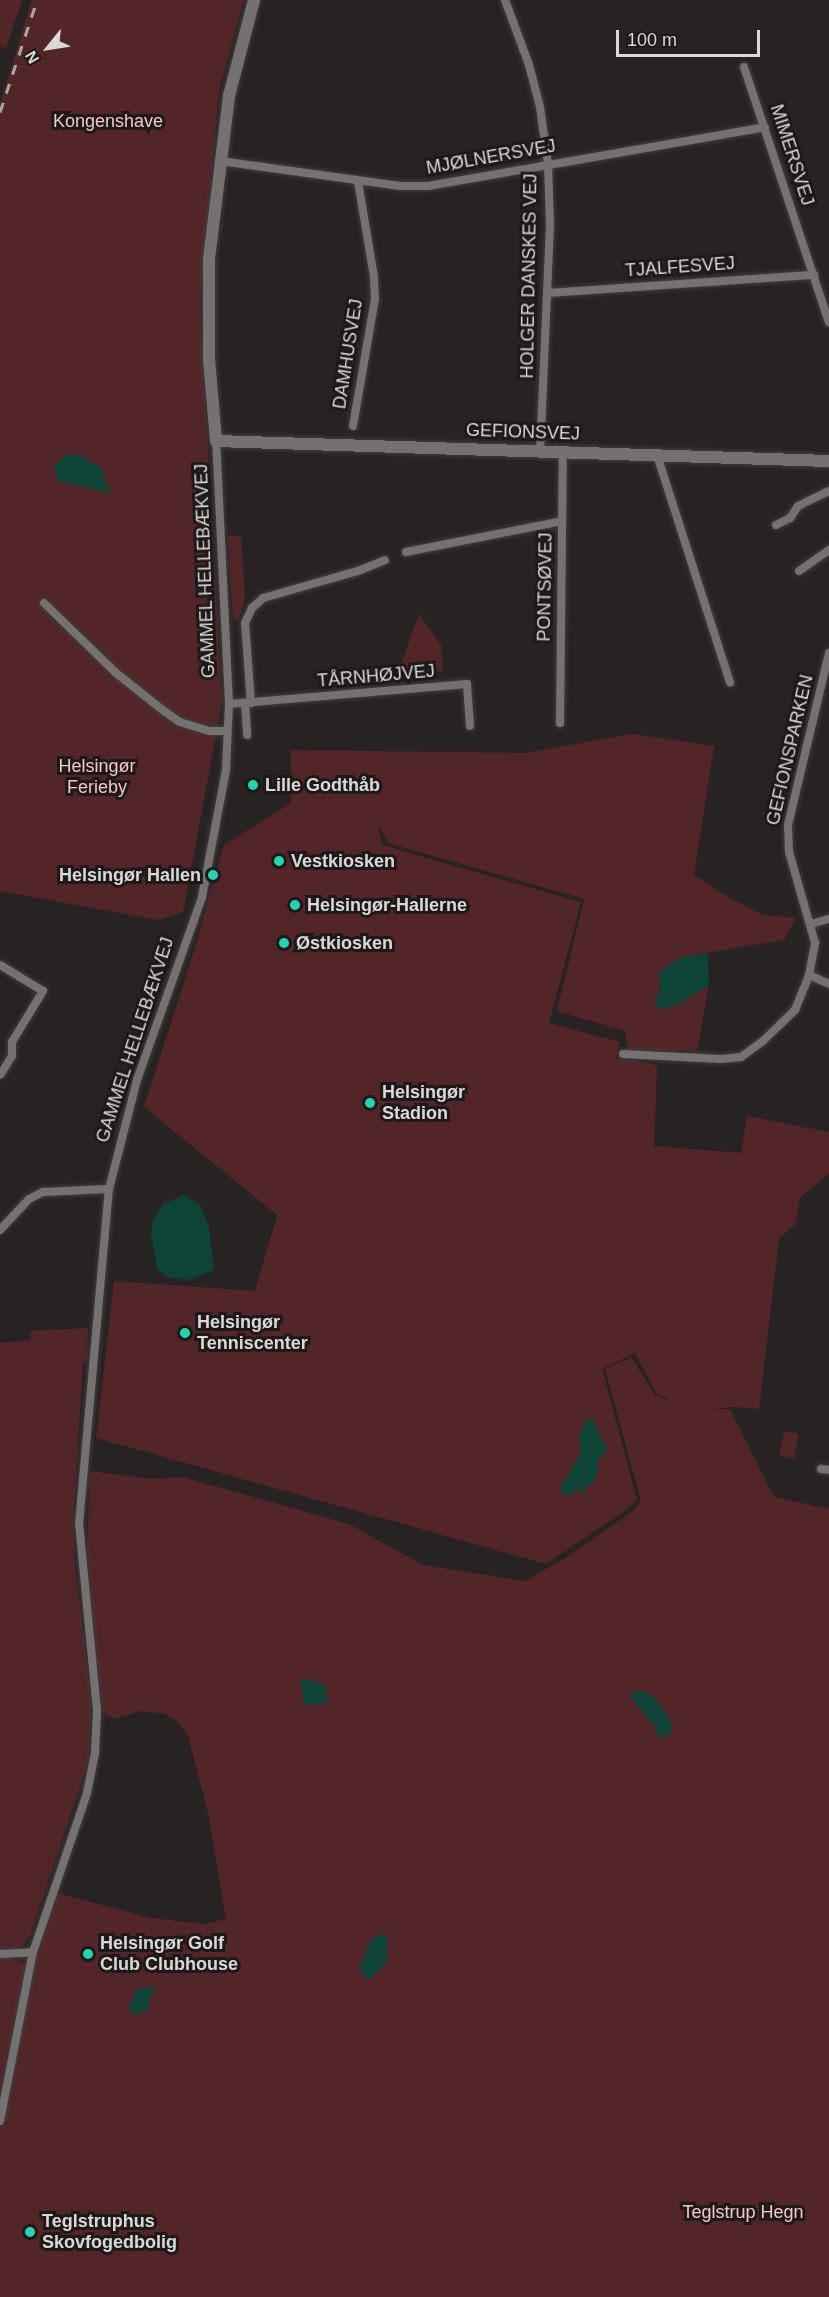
<!DOCTYPE html>
<html>
<head>
<meta charset="utf-8">
<style>
  body { margin:0 }
  #map { position:relative; width:829px; height:2297px; overflow:hidden; background:#272323; font-family:Arial,sans-serif }
  div>[style] { position:absolute }
  [style*='--x'] { left:calc(var(--x)*1px); top:calc(var(--y)*1px); width:calc(var(--w)*1px); rotate:calc(var(--a)*1deg) }
  .green>* { inset:0; background:#522529; transform-origin:0 0 }
  .water>* { inset:0; background:#0e4438 }
  .roads { filter:drop-shadow(0 0 2px #413d3d) drop-shadow(0 0 2px #413d3d) }
  .minor>* { height:8px; margin:-4px; padding:0 4px; transform-origin:4px; border-radius:4px; background:#757171 }
  .secondary>* { height:12px; margin:-6px; padding:0 6px; transform-origin:6px; border-radius:6px; background:#757171 }
  .rail>* { height:3px; margin-top:-1.5px; transform-origin:0; background:repeating-linear-gradient(90deg,#a9a6a6 0 10px,transparent 0 20px) }
  .dots>* { width:16px; height:16px; translate:-50% -50%; box-sizing:border-box; border:3px solid #1d1919; border-radius:50% }
  span { translate:-50% -50%; white-space:nowrap; text-align:center; line-height:1.15; -webkit-text-stroke:6px #1d1919; paint-order:stroke }
  .park-label { font-size:18px; color:#f3c6c7 }
  .street-label { font-size:18px; color:#dbd8d8 }
  .poi-label { font-size:18px; color:#dbd8d8; font-weight:700 }
  .left { translate:0 -50%; text-align:left }
  .right { translate:-100% -50%; text-align:right }
  .north { position:absolute; left:18px; top:18px; width:60px; height:60px; -webkit-text-stroke:4px #1d1919; paint-order:stroke; rotate:240deg; font-size:16px; font-weight:700; line-height:24px; text-align:center; color:#dbd8d8 }
  .north::after { content:''; display:block; margin:auto; width:21px; height:27px; background:#dbd8d8; clip-path:polygon(50% 0,100% 100%,50% 72%,0 100%) }
  .scale { position:absolute; left:616px; top:30px; width:144px; height:27px; box-sizing:border-box; border:3px solid #dbd8d8; border-top:0; padding-left:8px; font-size:18px; line-height:21px; white-space:nowrap; color:#dbd8d8; -webkit-text-stroke:4px #1d1919; paint-order:stroke }
</style>
</head>
<body>
<div id="map">
  <div class="green">
    <i style="clip-path:polygon(0 0,22px 0,6px 48px,0 46px)"></i>
    <i style="clip-path:polygon(32px 0,244px 0,219px 90px,200px 304px,222px 703px,183px 912px,158px 920px,0 891px,0 104px)"></i>
    <i style="clip-path:polygon(228px 536px,241px 536px,245px 600px,239px 619px,233px 621px)"></i>
    <i style="clip-path:polygon(419px 614px,441px 645px,443px 671px,397px 675px)"></i>
    <i style="clip-path:polygon(633px 734px,714px 746px,694px 875px,733px 900px,764px 915px,796px 918px,784px 940px,683px 957px,660px 989px,655px 1005px,679px 1004px,709px 985px,697px 1051px,628px 1050px,625px 1031px,557px 1011px,584px 899px,388px 843px,377px 822px,382px 845px,581px 902px,549px 1023px,620px 1042px,612px 1077px,617px 1058px,657px 1065px,654px 1146px,741px 1153px,747px 1116px,829px 1132px,829px 1173px,800px 1198px,796px 1223px,779px 1239px,759px 1409px,732px 1407px,710px 1409px,730px 1409px,774px 1497px,829px 1509px,829px 2297px,0 2297px,0 1343px,31px 1340px,30px 1331px,88px 1328px,87px 1359px,83px 1364px,73px 1522px,75px 1566px,91px 1698px,89px 1760px,30px 1936px,12px 1959px,33px 1967px,57px 1893px,151px 1918px,204px 1924px,226px 1919px,208px 1813px,188px 1736px,178px 1722px,165px 1714px,141px 1711px,114px 1719px,102px 1711px,87px 1553px,90px 1471px,152px 1479px,182px 1477px,349px 1524px,423px 1565px,525px 1581px,565px 1558px,633px 1511px,641px 1501px,605px 1369px,631px 1357px,655px 1395px,678px 1405px,657px 1394px,635px 1353px,602px 1369px,637px 1499px,628px 1509px,546px 1564px,96px 1438px,114px 1281px,255px 1291px,277px 1215px,144px 1107px,196px 944px,224px 845px,291px 803px,291px 750px,524px 753px)"></i>
    <i style="left:784px;top:1431px;width:15px;height:25px;rotate:11deg"></i>
  </div>
  <div class="water">
    <i style="clip-path:polygon(68px 454px,80px 455px,102px 469px,106px 486px,111px 490px,110px 493px,58px 481px,54px 465px)"></i>
    <i style="clip-path:polygon(708px 953px,709px 985px,679px 1004px,659px 1010px,655px 1005px,660px 989px,659px 975px,665px 967px,683px 957px)"></i>
    <i style="clip-path:polygon(184px 1195px,201px 1206px,209px 1227px,214px 1270px,188px 1280px,166px 1277px,157px 1268px,151px 1233px,153px 1220px,163px 1204px)"></i>
    <i style="clip-path:polygon(593px 1418px,601px 1438px,608px 1448px,597px 1461px,598px 1473px,592px 1484px,585px 1488px,583px 1494px,576px 1489px,571px 1496px,559px 1490px,581px 1453px,579px 1437px,585px 1421px)"></i>
    <i style="clip-path:polygon(304px 1679px,324px 1684px,328px 1700px,326px 1703px,305px 1706px,300px 1680px)"></i>
    <i style="clip-path:polygon(636px 1690px,645px 1692px,656px 1699px,673px 1725px,671px 1733px,663px 1737px,657px 1735px,654px 1725px,630px 1697px)"></i>
    <i style="clip-path:polygon(384px 1934px,387px 1936px,387px 1962px,369px 1980px,362px 1974px,360px 1966px,370px 1942px,376px 1936px)"></i>
    <i style="clip-path:polygon(152px 1986px,155px 1989px,149px 1998px,148px 2010px,136px 2014px,131px 2012px,129px 2008px,136px 1990px)"></i>
  </div>
  <div class="roads">
    <div class="minor">
      <i style="--x:505;--y:0;--w:69;--a:69.7"></i>
      <i style="--x:529;--y:65;--w:43;--a:75.3"></i>
      <i style="--x:540;--y:107;--w:58;--a:82"></i>
      <i style="--x:548;--y:164;--w:61;--a:88.1"></i>
      <i style="--x:550;--y:225;--w:226;--a:92.5"></i>
      <i style="--x:744;--y:67;--w:269;--a:71.6"></i>
      <i style="--x:220;--y:161;--w:182;--a:7.9"></i>
      <i style="--x:400;--y:186;--w:28;--a:0"></i>
      <i style="--x:428;--y:186;--w:342;--a:-9.9"></i>
      <i style="--x:548;--y:293;--w:267;--a:-3.9"></i>
      <i style="--x:353;--y:426;--w:129;--a:-80.2"></i>
      <i style="--x:375;--y:299;--w:22;--a:-93"></i>
      <i style="--x:374;--y:277;--w:97;--a:-99.5"></i>
      <i style="--x:657;--y:455;--w:239;--a:72.2"></i>
      <i style="--x:776;--y:525;--w:16;--a:-27"></i>
      <i style="--x:790;--y:518;--w:14;--a:-56"></i>
      <i style="--x:798;--y:506;--w:34;--a:-26"></i>
      <i style="--x:406;--y:552;--w:159;--a:-11.2"></i>
      <i style="--x:799;--y:571;--w:37;--a:-35"></i>
      <i style="--x:44;--y:603;--w:100;--a:44.2"></i>
      <i style="--x:116;--y:673;--w:61;--a:38.4"></i>
      <i style="--x:164;--y:711;--w:19;--a:35"></i>
      <i style="--x:180;--y:722;--w:31;--a:17"></i>
      <i style="--x:210;--y:731;--w:17;--a:0"></i>
      <i style="--x:245;--y:703;--w:32;--a:86"></i>
      <i style="--x:251;--y:703;--w:80;--a:-94.3"></i>
      <i style="--x:245;--y:623;--w:17;--a:-65"></i>
      <i style="--x:252;--y:608;--w:15;--a:-42"></i>
      <i style="--x:263;--y:598;--w:99;--a:-15.9"></i>
      <i style="--x:358;--y:571;--w:29;--a:-22"></i>
      <i style="--x:229;--y:704;--w:239;--a:-4.8"></i>
      <i style="--x:467;--y:684;--w:42;--a:85.9"></i>
      <i style="--x:560;--y:723;--w:271;--a:-89.4"></i>
      <i style="--x:811;--y:924;--w:19;--a:-16"></i>
      <i style="--x:0;--y:965;--w:50;--a:31.2"></i>
      <i style="--x:43;--y:991;--w:60;--a:121.3"></i>
      <i style="--x:12;--y:1042;--w:14;--a:90"></i>
      <i style="--x:12;--y:1056;--w:22;--a:122"></i>
      <i style="--x:809;--y:975;--w:22;--a:24"></i>
      <i style="--x:623;--y:1054;--w:98;--a:2.9"></i>
      <i style="--x:721;--y:1059;--w:20;--a:-6"></i>
      <i style="--x:741;--y:1057;--w:27;--a:-36"></i>
      <i style="--x:763;--y:1041;--w:45;--a:-44.1"></i>
      <i style="--x:795;--y:1010;--w:38;--a:-68"></i>
      <i style="--x:809;--y:975;--w:33;--a:-79"></i>
      <i style="--x:815;--y:943;--w:95;--a:-105.9"></i>
      <i style="--x:789;--y:852;--w:27;--a:-92"></i>
      <i style="--x:788;--y:825;--w:177;--a:-76.6"></i>
      <i style="--x:0;--y:1230;--w:42;--a:-46.9"></i>
      <i style="--x:29;--y:1199;--w:16;--a:-27"></i>
      <i style="--x:43;--y:1192;--w:66;--a:-2.6"></i>
      <i style="--x:821;--y:1469;--w:8;--a:7"></i>
      <i style="--x:0;--y:1954;--w:33;--a:-3"></i>
      <i style="--x:0;--y:2121;--w:172;--a:-79"></i>
      <i style="--x:33;--y:1952;--w:168;--a:-71.2"></i>
      <i style="--x:87;--y:1793;--w:41;--a:-78.7"></i>
      <i style="--x:95;--y:1753;--w:43;--a:-87.3"></i>
      <i style="--x:97;--y:1710;--w:187;--a:-95.5"></i>
      <i style="--x:79;--y:1524;--w:336;--a:-84.9"></i>
      <i style="--x:109;--y:1189;--w:113;--a:-75.6"></i>
      <i style="--x:137;--y:1080;--w:194;--a:-70.4"></i>
      <i style="--x:202;--y:897;--w:129;--a:-79.3"></i>
      <i style="--x:226;--y:770;--w:66;--a:-87.4"></i>
      <i style="--x:229;--y:704;--w:263;--a:-92.8"></i>
    </div>
    <div class="secondary">
      <i style="--x:254;--y:0;--w:99;--a:104.6"></i>
      <i style="--x:229;--y:96;--w:164;--a:97"></i>
      <i style="--x:209;--y:259;--w:100;--a:90"></i>
      <i style="--x:209;--y:359;--w:82;--a:85.1"></i>
      <i style="--x:216;--y:441;--w:613;--a:1.87"></i>
    </div>
  </div>
  <div class="rail">
    <i style="--x:0;--y:112;--w:118;--a:-71.7"></i>
  </div>
  <div class="dots">
    <i style="left:253px;top:785px;background:#21d5b0"></i>
    <i style="left:279px;top:861px;background:#21d5b0"></i>
    <i style="left:213px;top:875px;background:#21d5b0"></i>
    <i style="left:295px;top:905px;background:#21d5b0"></i>
    <i style="left:284px;top:943px;background:#21d5b0"></i>
    <i style="left:370px;top:1103px;background:#21d5b0"></i>
    <i style="left:185px;top:1333px;background:#21d5b0"></i>
    <i style="left:88px;top:1954px;background:#21d5b0"></i>
    <i style="left:30px;top:2232px;background:#21d5b0"></i>
  </div>
  <div class="park-label">
    <span style="left:108px;top:121px">Kongenshave</span>
    <span style="left:97px;top:777px">Helsingør<br>Ferieby</span>
    <span style="left:743px;top:2212px">Teglstrup Hegn</span>
  </div>
  <div class="street-label">
    <span style="left:792px;top:155px;rotate:72deg">MIMERSVEJ</span>
    <span style="left:491px;top:157px;rotate:-10deg">MJØLNERSVEJ</span>
    <span style="left:680px;top:267px;rotate:-4deg">TJALFESVEJ</span>
    <span style="left:529px;top:276px;rotate:-89deg">HOLGER DANSKES VEJ</span>
    <span style="left:348px;top:354px;rotate:-81deg">DAMHUSVEJ</span>
    <span style="left:523px;top:432px;rotate:2deg">GEFIONSVEJ</span>
    <span style="left:205px;top:571px;rotate:-92deg">GAMMEL HELLEBÆKVEJ</span>
    <span style="left:545px;top:587px;rotate:-89deg">PONTSØVEJ</span>
    <span style="left:376px;top:676px;rotate:-5deg">TÅRNHØJVEJ</span>
    <span style="left:790px;top:750px;rotate:-77deg">GEFIONSPARKEN</span>
    <span style="left:135px;top:1040px;rotate:-72deg">GAMMEL HELLEBÆKVEJ</span>
  </div>
  <div class="poi-label">
    <span class="left" style="left:265px;top:785px">Lille Godthåb</span>
    <span class="left" style="left:291px;top:861px">Vestkiosken</span>
    <span class="right" style="left:201px;top:875px">Helsingør Hallen</span>
    <span class="left" style="left:307px;top:905px">Helsingør-Hallerne</span>
    <span class="left" style="left:296px;top:943px">Østkiosken</span>
    <span class="left" style="left:382px;top:1103px">Helsingør<br>Stadion</span>
    <span class="left" style="left:197px;top:1333px">Helsingør<br>Tenniscenter</span>
    <span class="left" style="left:100px;top:1954px">Helsingør Golf<br>Club Clubhouse</span>
    <span class="left" style="left:42px;top:2232px">Teglstruphus<br>Skovfogedbolig</span>
  </div>
  <div class="north">N</div>
  <div class="scale">100 m</div>
</div>
</body>
</html>
